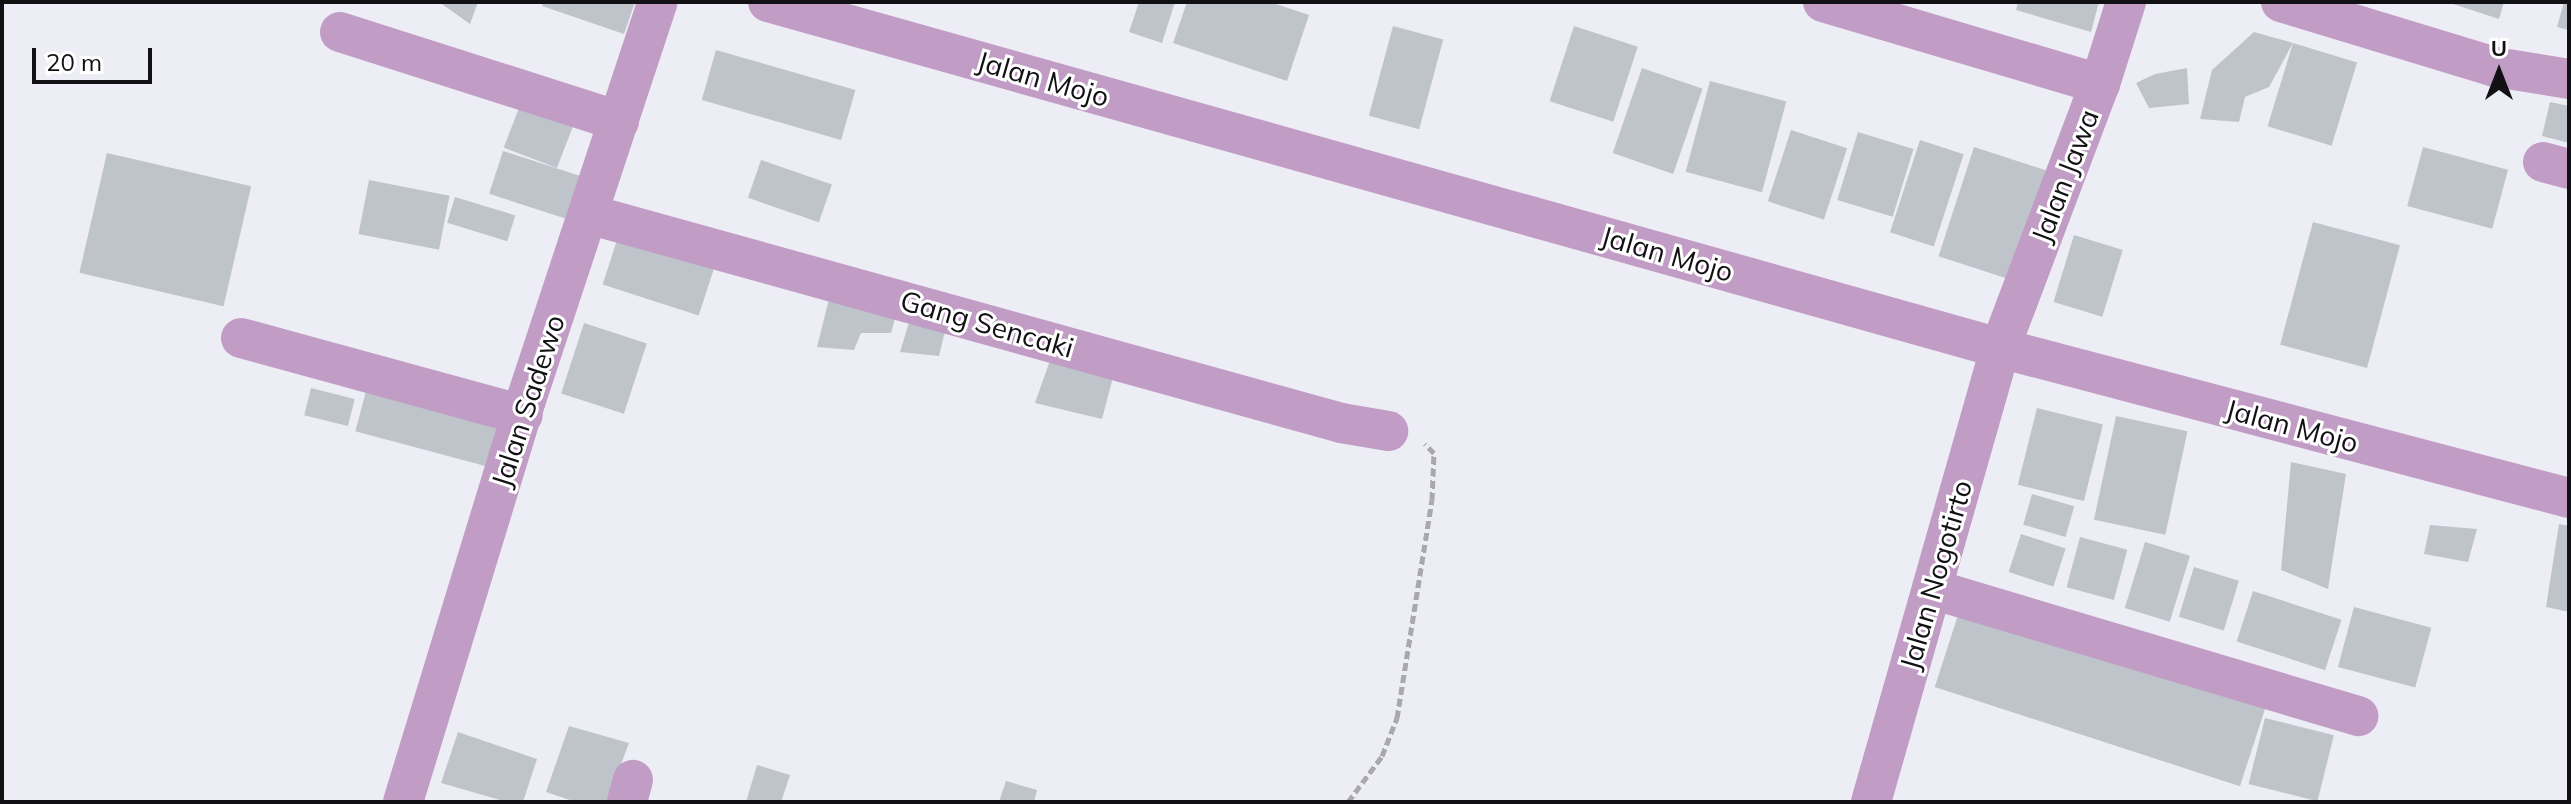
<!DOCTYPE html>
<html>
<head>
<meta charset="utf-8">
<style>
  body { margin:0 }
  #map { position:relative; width:2571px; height:804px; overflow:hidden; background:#ededf5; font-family:Mulish,sans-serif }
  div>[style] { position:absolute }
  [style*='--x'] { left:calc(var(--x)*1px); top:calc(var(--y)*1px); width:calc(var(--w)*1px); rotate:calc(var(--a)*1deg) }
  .building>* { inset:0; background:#bfc4cb; transform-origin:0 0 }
  .path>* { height:5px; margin-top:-2.5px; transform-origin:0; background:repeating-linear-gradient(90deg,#a8a8ae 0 8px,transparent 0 12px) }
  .minor>* { height:40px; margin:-20px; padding:0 20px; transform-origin:20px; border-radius:20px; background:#c19cc4 }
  span { translate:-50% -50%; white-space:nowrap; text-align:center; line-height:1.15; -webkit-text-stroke:6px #fff; paint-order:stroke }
  .street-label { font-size:28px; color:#111013 }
  .frame { position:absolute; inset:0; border:4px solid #111013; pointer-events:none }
  .north { position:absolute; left:2459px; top:32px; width:80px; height:80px; -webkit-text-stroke:6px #fff; paint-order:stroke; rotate:0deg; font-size:22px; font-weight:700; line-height:32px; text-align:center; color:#111013 }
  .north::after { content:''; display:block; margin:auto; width:28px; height:36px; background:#111013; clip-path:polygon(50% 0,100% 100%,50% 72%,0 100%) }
  .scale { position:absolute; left:32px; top:48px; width:120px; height:36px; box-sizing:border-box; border:4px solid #111013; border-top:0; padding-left:10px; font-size:24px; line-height:28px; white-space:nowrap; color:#111013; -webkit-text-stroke:6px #fff; paint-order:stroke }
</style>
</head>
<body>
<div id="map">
  <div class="building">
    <i style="clip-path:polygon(439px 2px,478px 2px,470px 24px)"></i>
    <i style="clip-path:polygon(544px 2px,635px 2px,624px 34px,542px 6px)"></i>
    <i style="clip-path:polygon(1139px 2px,1175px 2px,1162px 43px,1129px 32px)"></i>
    <i style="clip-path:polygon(1187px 2px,1270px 2px,1309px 15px,1287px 81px,1173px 43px)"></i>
    <i style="clip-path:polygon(2018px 2px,2099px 2px,2091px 32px,2016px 10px)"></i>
    <i style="clip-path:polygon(2447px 2px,2504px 2px,2499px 19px)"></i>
    <i style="clip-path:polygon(2564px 2px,2569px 2px,2569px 30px,2557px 27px)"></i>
    <i style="left:1393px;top:26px;width:52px;height:93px;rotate:15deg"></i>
    <i style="left:1574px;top:26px;width:67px;height:79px;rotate:18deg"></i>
    <i style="clip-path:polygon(2254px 32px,2293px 43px,2269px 87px,2245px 97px,2239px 122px,2200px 119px,2212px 70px)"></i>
    <i style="left:2293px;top:43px;width:67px;height:87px;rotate:17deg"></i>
    <i style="left:716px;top:50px;width:145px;height:52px;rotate:16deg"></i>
    <i style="left:1642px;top:68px;width:64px;height:90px;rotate:19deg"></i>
    <i style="clip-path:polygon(2187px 68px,2189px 104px,2149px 108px,2136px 83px,2155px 74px)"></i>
    <i style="left:1710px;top:81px;width:79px;height:94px;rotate:15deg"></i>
    <i style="left:522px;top:100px;width:57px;height:51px;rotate:21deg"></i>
    <i style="clip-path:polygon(2550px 102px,2569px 106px,2569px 143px,2542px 136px)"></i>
    <i style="left:1791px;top:130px;width:59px;height:75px;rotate:18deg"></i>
    <i style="left:1858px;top:132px;width:58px;height:71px;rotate:17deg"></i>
    <i style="left:1920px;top:140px;width:46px;height:97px;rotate:18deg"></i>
    <i style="left:1974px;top:147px;width:76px;height:115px;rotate:18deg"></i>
    <i style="left:2423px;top:147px;width:88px;height:61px;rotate:15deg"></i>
    <i style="left:503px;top:151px;width:94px;height:45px;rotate:18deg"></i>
    <i style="left:107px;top:153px;width:148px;height:123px;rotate:13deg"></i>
    <i style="left:761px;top:160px;width:75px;height:40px;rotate:19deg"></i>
    <i style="left:369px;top:180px;width:82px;height:55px;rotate:11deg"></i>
    <i style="left:455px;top:197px;width:63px;height:27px;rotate:17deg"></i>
    <i style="left:2313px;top:222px;width:90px;height:127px;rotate:15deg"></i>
    <i style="left:619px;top:234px;width:101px;height:53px;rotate:18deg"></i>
    <i style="left:2074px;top:235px;width:51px;height:70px;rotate:17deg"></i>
    <i style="clip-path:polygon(831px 291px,896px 315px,891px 333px,861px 333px,854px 350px,817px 347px)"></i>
    <i style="clip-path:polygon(910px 319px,946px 327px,939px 356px,900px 352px)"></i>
    <i style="left:584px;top:323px;width:66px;height:74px;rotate:18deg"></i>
    <i style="clip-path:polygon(1053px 352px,1113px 377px,1102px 419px,1035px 403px)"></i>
    <i style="left:369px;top:380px;width:151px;height:53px;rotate:15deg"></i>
    <i style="left:311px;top:388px;width:45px;height:28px;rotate:14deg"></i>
    <i style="left:2037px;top:408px;width:68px;height:79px;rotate:14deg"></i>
    <i style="left:2116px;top:416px;width:73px;height:106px;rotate:12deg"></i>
    <i style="clip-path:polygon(2291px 462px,2346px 474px,2328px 589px,2281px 570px)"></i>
    <i style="left:2032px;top:494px;width:44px;height:32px;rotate:16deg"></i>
    <i style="clip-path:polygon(2559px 524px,2569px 526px,2569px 612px,2546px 607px)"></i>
    <i style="clip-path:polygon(2430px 525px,2477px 529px,2468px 562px,2424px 554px)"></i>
    <i style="left:2021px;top:534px;width:47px;height:40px;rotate:18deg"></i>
    <i style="left:2080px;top:537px;width:49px;height:52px;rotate:15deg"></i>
    <i style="left:2145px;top:542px;width:47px;height:69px;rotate:17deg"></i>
    <i style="left:2194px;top:567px;width:47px;height:52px;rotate:17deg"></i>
    <i style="left:2253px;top:591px;width:93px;height:53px;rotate:18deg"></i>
    <i style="left:2354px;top:607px;width:80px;height:62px;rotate:15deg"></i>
    <i style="left:1960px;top:609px;width:321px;height:82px;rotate:18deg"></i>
    <i style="left:2265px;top:718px;width:71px;height:68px;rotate:14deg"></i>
    <i style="clip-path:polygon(569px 726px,629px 743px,607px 802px,576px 802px,546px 792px)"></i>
    <i style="clip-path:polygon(458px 732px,537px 759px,523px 802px,507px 802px,441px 783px)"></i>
    <i style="clip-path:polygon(757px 765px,790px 775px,781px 802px,746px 802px)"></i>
    <i style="clip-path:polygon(1006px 781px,1037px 790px,1034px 802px,999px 802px)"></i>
  </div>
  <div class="path">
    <i style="--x:1348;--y:802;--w:57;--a:-53.5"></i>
    <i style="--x:1382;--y:756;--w:41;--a:-68.5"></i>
    <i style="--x:1397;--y:718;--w:221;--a:-80.9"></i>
    <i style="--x:1432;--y:500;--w:47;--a:-87.6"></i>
    <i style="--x:1434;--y:453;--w:13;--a:-135"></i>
  </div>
  <div class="minor">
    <i style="--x:768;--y:2;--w:1280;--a:15.69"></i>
    <i style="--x:2000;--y:348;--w:588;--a:14.77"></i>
    <i style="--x:1823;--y:2;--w:289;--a:16.5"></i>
    <i style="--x:2281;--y:2;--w:224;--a:16.9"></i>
    <i style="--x:2495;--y:67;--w:75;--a:9.2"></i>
    <i style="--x:340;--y:32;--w:293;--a:17.7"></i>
    <i style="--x:2543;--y:162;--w:27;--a:15"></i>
    <i style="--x:588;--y:214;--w:781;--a:15.51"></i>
    <i style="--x:1341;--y:423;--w:48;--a:9.7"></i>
    <i style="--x:241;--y:338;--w:292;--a:15.3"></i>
    <i style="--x:1932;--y:589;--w:445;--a:16.6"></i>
    <i style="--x:403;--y:802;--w:420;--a:-73"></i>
    <i style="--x:526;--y:400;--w:419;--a:-71.7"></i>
    <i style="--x:627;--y:802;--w:23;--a:-75"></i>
    <i style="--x:1871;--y:802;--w:472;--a:-74.1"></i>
    <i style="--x:2000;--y:348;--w:282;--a:-69.3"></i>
    <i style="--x:2100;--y:84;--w:86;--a:-72.4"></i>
  </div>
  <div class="street-label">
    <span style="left:1043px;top:79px;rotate:16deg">Jalan Mojo</span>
    <span style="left:2065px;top:176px;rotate:-69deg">Jalan Jawa</span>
    <span style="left:1667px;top:254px;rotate:16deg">Jalan Mojo</span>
    <span style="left:987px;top:324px;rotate:16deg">Gang Sencaki</span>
    <span style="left:528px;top:401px;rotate:-72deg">Jalan Sadewo</span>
    <span style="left:2292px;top:426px;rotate:15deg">Jalan Mojo</span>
    <span style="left:1936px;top:575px;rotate:-74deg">Jalan Nogotirto</span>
  </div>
  <div class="frame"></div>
  <div class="north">U</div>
  <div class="scale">20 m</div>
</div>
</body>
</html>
